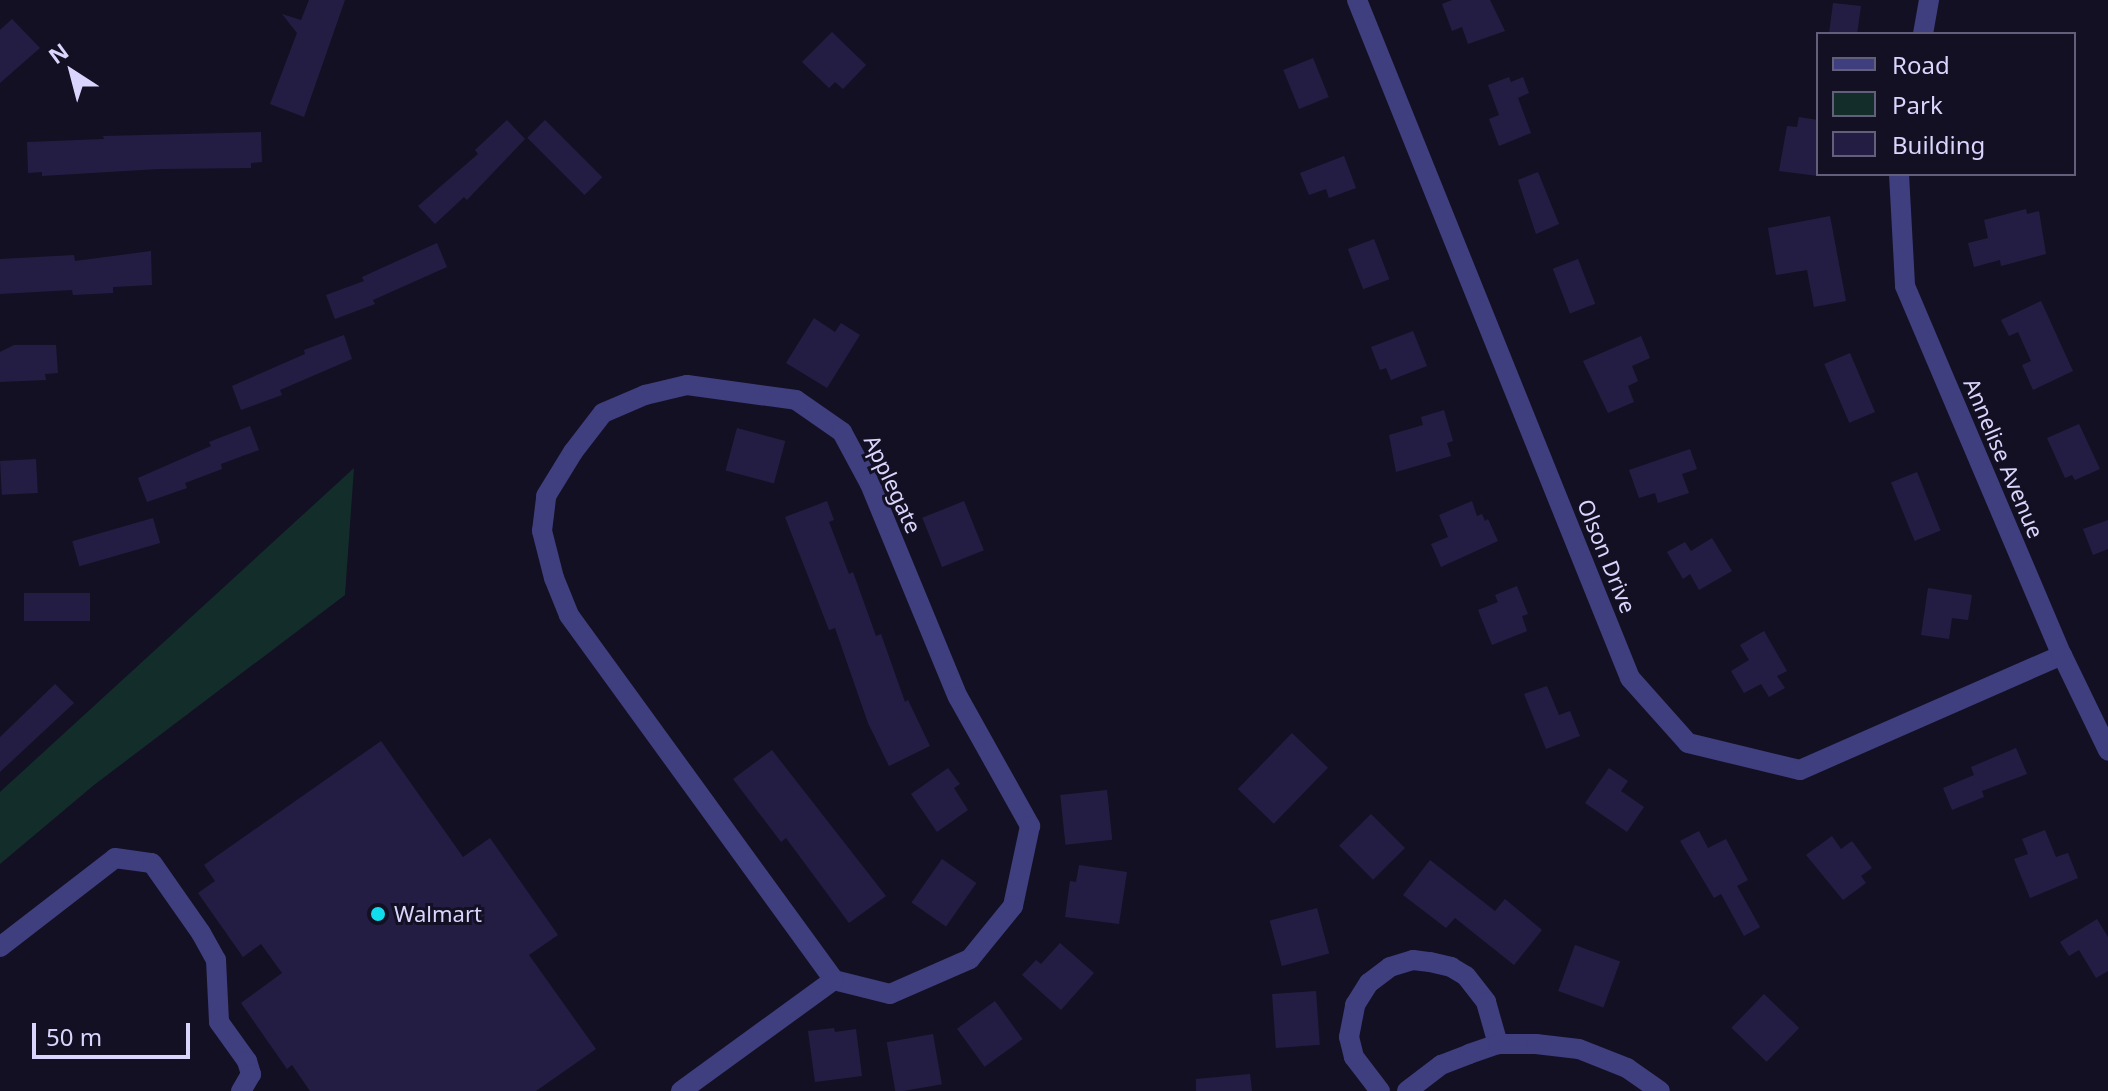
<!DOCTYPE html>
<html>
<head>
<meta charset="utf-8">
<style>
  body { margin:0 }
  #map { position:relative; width:2108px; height:1091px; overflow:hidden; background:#131023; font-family:"Noto Sans",sans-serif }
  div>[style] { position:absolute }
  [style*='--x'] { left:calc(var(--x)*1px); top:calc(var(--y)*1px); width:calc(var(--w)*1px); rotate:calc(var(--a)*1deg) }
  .green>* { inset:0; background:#132d2b }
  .building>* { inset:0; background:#241d43; transform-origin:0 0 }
  .minor>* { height:20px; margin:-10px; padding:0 10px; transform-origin:10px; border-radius:10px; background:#3f3e7f }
  .dots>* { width:22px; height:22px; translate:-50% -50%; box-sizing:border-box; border:4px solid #131023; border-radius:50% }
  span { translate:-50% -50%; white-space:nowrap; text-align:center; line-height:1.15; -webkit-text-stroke:6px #131023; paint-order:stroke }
  .street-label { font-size:22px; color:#d9d5fc }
  .poi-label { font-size:22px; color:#d9d5fc }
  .left { translate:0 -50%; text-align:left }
  .legend { position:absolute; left:1816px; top:32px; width:260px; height:144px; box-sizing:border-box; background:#131023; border:2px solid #625f7a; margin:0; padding:10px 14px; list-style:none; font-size:24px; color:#d9d5fc }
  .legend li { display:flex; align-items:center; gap:16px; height:40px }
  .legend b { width:40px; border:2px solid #625f7a }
  .north { position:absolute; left:32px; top:32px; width:80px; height:80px; -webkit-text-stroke:6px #131023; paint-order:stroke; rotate:324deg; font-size:22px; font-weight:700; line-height:32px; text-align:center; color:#d9d5fc }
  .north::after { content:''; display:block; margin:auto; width:28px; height:36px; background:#d9d5fc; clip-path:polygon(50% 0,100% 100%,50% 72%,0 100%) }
  .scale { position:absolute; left:32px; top:1023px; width:158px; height:36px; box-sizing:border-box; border:4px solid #d9d5fc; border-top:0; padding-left:10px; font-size:24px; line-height:28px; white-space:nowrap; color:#d9d5fc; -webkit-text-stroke:6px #131023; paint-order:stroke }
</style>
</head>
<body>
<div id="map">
  <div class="green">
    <i style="clip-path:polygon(354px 468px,345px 595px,94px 785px,0 864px,0 792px)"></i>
  </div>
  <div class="building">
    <i style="clip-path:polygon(309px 0,345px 0,304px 117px,270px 104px,297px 33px,282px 14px,301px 20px)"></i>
    <i style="clip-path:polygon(1452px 0,1490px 0,1505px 31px,1468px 44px,1462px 27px,1452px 31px,1442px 4px)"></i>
    <i style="clip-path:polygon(1833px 3px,1861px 6px,1857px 34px,1829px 34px)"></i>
    <i style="clip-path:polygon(12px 19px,40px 48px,0 83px,0 30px)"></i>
    <i style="clip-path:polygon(832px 32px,866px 65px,843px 89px,835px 82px,829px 88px,802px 62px)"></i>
    <i style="left:1313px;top:58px;width:42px;height:32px;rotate:68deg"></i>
    <i style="clip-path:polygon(1509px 77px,1511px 82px,1523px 77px,1529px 93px,1518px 98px,1531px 133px,1499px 146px,1489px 119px,1499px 115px,1488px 85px)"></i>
    <i style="clip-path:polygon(1799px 117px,1818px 120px,1818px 176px,1779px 171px,1787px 126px,1797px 127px)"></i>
    <i style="clip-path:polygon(507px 120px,525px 139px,467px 200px,464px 197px,435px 224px,418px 206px,478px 154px,475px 150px)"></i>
    <i style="left:545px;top:120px;width:81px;height:25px;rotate:45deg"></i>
    <i style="clip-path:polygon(261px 132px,262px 162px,251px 163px,251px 168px,158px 169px,42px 176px,42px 172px,28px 173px,27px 142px,104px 139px,103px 136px)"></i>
    <i style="clip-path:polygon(1344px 156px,1356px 188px,1329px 198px,1326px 189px,1309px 195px,1300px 173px)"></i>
    <i style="clip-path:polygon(1538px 172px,1559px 224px,1536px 234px,1518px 180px)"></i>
    <i style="clip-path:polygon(2026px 209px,2027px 214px,2039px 211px,2046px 254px,2001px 266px,2000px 260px,1974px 267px,1968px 243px,1988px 238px,1984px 220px)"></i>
    <i style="clip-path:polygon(1830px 216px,1846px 301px,1814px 307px,1807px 270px,1776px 275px,1768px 228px)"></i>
    <i style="left:1374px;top:239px;width:43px;height:28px;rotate:69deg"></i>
    <i style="clip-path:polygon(437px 243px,447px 267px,373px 300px,375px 304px,335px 319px,326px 295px,364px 281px,362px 277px)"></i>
    <i style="clip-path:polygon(151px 251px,152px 285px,113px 287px,113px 293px,73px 295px,72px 290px,0 294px,0 259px,74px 255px,75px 261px)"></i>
    <i style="left:1578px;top:259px;width:48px;height:27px;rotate:69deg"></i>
    <i style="clip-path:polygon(2041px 301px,2073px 371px,2033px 390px,2022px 365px,2031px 361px,2018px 332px,2009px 336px,2001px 320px)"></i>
    <i style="clip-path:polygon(814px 318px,835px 332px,841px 323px,860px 335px,827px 388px,786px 363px)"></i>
    <i style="clip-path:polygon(1413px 331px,1427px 366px,1391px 380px,1386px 368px,1380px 370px,1371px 347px)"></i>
    <i style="clip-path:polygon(344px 335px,352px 359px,280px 390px,282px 395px,241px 410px,232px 386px,305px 354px,304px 350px)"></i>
    <i style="clip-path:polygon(1641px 336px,1650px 358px,1632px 366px,1638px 381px,1628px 386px,1634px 402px,1608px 413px,1583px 361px)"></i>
    <i style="clip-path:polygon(14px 345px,56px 345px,58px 373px,45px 374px,46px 380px,0 382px,0 352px)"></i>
    <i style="left:1850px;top:353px;width:64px;height:28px;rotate:67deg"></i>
    <i style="clip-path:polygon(1444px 410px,1453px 441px,1447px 443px,1451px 456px,1396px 472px,1389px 435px,1423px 425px,1421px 417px)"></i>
    <i style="clip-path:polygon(2079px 424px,2100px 469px,2075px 480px,2072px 475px,2065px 478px,2047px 438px)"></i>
    <i style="clip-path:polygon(250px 426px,259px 450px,221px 464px,222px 469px,185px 483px,187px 488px,147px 502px,138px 478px,211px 446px,209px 442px)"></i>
    <i style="left:737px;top:428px;width:50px;height:44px;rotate:15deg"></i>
    <i style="clip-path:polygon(1690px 449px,1697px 469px,1682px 474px,1689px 493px,1658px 503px,1655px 493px,1639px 498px,1629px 470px)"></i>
    <i style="left:36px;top:459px;width:34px;height:36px;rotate:87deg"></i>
    <i style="left:1917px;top:472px;width:63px;height:28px;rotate:68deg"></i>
    <i style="clip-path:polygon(827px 501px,834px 520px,829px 522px,849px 574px,853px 572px,876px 636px,881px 634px,905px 702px,908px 700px,930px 746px,889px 766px,868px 723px,835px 628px,829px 630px,785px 517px)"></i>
    <i style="left:964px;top:501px;width:53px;height:45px;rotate:68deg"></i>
    <i style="clip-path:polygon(1472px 501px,1477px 516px,1482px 514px,1485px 521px,1488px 519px,1498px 541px,1441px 567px,1431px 544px,1448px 537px,1439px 515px)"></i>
    <i style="left:153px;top:518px;width:26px;height:84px;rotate:74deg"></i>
    <i style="clip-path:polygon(2108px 520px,2108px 549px,2093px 555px,2083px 529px)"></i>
    <i style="clip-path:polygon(1712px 538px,1732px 571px,1699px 590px,1690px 574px,1683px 579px,1667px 552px,1685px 542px,1691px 551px)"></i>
    <i style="clip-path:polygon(1517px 586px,1528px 614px,1522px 616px,1527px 631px,1492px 645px,1478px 610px,1498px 602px,1495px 595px)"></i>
    <i style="clip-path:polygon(1928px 588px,1972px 595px,1968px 620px,1952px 618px,1949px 639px,1921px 635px)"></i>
    <i style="left:24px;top:593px;width:66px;height:28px"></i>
    <i style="clip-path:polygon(1764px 631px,1787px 671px,1777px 676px,1785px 688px,1769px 697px,1761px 684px,1744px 693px,1731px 671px,1749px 660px,1740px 645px)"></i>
    <i style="clip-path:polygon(55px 684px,74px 703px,0 772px,0 737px)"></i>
    <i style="clip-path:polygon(1547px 686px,1559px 715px,1570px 711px,1580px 736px,1546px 749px,1524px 694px)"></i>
    <i style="left:1292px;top:733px;width:50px;height:78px;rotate:44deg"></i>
    <i style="clip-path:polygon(381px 741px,463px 857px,490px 838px,558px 935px,529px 955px,596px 1049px,536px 1091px,310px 1091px,292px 1065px,287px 1069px,241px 1003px,282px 973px,261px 944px,243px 957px,198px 893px,215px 881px,204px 865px)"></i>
    <i style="clip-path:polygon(2016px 748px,2027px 774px,1982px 791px,1984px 797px,1952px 810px,1943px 788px,1974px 775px,1971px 767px)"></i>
    <i style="clip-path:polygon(772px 750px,886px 896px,849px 923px,786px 838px,781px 842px,733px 779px)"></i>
    <i style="clip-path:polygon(948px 768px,960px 784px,954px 788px,968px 810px,937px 832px,911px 794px)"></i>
    <i style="clip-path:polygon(1609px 768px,1628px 781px,1621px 791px,1644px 807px,1627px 832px,1585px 803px)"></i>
    <i style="left:1107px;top:790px;width:50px;height:47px;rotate:84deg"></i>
    <i style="left:1371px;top:814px;width:48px;height:45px;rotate:45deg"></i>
    <i style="clip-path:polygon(2045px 830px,2056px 857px,2068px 853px,2078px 878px,2030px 898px,2014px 859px,2028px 854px,2022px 839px)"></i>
    <i style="clip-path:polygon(1699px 831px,1708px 848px,1726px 839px,1748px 880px,1737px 886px,1760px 927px,1744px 936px,1721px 894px,1714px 898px,1680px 841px)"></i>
    <i style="clip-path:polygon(1832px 836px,1841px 849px,1852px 841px,1872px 868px,1861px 876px,1866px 883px,1843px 900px,1806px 855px)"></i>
    <i style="left:942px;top:859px;width:42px;height:53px;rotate:35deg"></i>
    <i style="clip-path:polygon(1430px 860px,1495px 911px,1505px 899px,1542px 930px,1514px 965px,1455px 918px,1446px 928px,1403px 895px)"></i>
    <i style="clip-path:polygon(1079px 865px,1127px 872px,1119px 924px,1065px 917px,1070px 881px,1076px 882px)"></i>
    <i style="left:1317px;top:908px;width:47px;height:49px;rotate:75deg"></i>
    <i style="clip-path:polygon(2097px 919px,2108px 937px,2108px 971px,2096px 978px,2079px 950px,2069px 956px,2060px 942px)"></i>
    <i style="clip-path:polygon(1060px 943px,1094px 973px,1061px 1010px,1022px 975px,1036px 960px,1041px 964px)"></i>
    <i style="left:1575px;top:945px;width:48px;height:49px;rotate:20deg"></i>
    <i style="left:1316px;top:991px;width:54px;height:44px;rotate:86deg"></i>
    <i style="left:1764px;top:994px;width:49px;height:47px;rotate:44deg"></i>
    <i style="left:995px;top:1001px;width:47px;height:47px;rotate:54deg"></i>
    <i style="clip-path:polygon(834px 1028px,835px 1032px,856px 1029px,862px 1076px,815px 1082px,808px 1031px)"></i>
    <i style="left:933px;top:1034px;width:51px;height:47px;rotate:80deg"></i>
    <i style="clip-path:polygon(1250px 1074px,1252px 1091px,1196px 1091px,1196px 1079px)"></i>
  </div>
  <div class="minor">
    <i style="--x:1357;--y:0;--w:731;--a:68.07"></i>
    <i style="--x:1630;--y:678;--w:87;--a:48.3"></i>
    <i style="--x:1688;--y:743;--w:115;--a:13.6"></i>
    <i style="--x:1800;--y:770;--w:286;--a:-23.7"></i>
    <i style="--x:1923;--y:34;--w:35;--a:-80"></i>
    <i style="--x:1899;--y:174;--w:112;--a:86.9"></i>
    <i style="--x:1905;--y:286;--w:401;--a:67"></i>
    <i style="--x:2062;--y:655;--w:106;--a:64.2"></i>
    <i style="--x:687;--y:385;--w:110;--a:7.8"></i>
    <i style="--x:796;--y:400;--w:56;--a:34.8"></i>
    <i style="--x:842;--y:432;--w:59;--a:61.7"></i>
    <i style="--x:870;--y:484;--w:230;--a:67.6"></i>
    <i style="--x:958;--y:697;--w:148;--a:60.8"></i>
    <i style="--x:1030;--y:826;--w:82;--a:102"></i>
    <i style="--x:1013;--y:906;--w:68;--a:129.1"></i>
    <i style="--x:970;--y:959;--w:87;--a:156.4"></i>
    <i style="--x:890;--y:994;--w:58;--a:-166"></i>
    <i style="--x:834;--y:980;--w:451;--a:-126"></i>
    <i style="--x:569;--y:615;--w:40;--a:-112"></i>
    <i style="--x:554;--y:578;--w:49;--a:-104.3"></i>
    <i style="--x:542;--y:531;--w:35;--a:-83"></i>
    <i style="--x:546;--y:496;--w:52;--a:-58.5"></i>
    <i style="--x:573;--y:452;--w:49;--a:-52.4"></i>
    <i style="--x:603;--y:413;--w:46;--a:-23.2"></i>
    <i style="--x:645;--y:395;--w:43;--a:-13.4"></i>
    <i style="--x:0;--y:947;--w:145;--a:-37.7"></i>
    <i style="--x:115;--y:858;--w:37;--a:8"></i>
    <i style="--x:152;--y:863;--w:85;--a:55"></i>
    <i style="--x:201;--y:933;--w:31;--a:61"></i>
    <i style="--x:216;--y:960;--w:62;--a:87.2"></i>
    <i style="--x:219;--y:1022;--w:48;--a:54.3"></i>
    <i style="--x:247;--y:1061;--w:14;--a:73"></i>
    <i style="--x:251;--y:1074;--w:20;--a:120"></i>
    <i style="--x:681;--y:1091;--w:189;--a:-36"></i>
    <i style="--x:1380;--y:1091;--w:43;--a:-127.4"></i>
    <i style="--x:1354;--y:1057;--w:21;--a:-104"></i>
    <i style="--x:1349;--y:1037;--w:33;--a:-79"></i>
    <i style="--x:1355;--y:1005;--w:26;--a:-58"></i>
    <i style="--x:1369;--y:983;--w:26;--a:-37"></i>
    <i style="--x:1390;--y:967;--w:24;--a:-17"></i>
    <i style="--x:1413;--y:960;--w:17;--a:7"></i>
    <i style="--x:1430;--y:962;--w:22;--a:13"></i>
    <i style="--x:1451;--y:967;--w:17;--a:31"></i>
    <i style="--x:1466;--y:976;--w:33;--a:52"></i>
    <i style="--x:1486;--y:1002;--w:44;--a:74.1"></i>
    <i style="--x:1407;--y:1091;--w:43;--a:-37.4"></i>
    <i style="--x:1441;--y:1065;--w:30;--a:-21"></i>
    <i style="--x:1469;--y:1054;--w:31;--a:-19"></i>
    <i style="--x:1498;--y:1044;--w:38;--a:0"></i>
    <i style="--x:1536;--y:1044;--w:43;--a:6.6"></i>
    <i style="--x:1579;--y:1049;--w:52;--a:21.6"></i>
    <i style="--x:1627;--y:1068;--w:40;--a:34.9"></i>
  </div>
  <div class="dots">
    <i style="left:378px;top:914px;background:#10dced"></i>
  </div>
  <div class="street-label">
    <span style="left:2004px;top:458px;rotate:67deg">Annelise Avenue</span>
    <span style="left:893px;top:484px;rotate:65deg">Applegate</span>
    <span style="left:1607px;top:556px;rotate:68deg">Olson Drive</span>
  </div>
  <div class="poi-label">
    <span class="left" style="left:394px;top:914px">Walmart</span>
  </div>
  <ul class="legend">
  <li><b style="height:10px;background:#3f3e7f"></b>Road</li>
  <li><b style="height:22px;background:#132d2b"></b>Park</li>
  <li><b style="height:22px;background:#241d43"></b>Building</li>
  </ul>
  <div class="north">N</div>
  <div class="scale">50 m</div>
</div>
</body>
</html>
